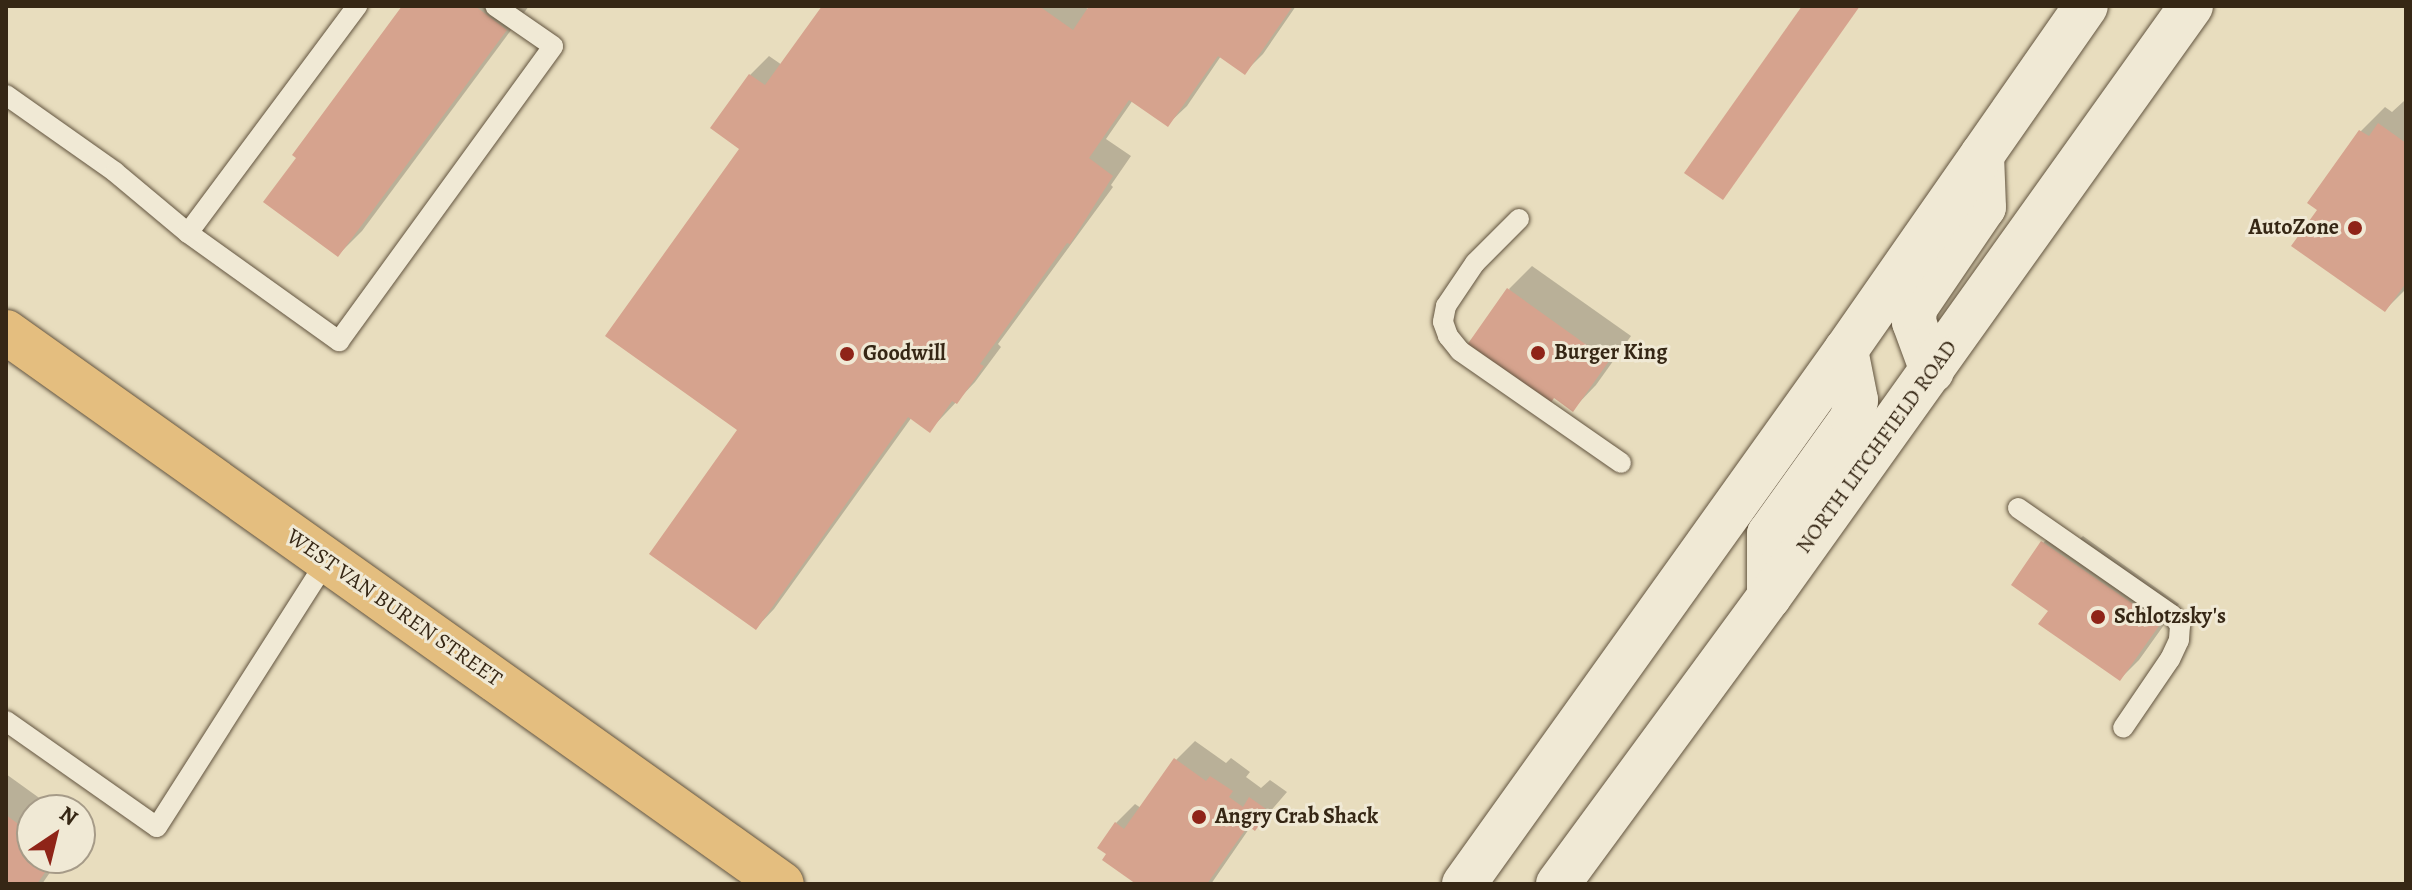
<!DOCTYPE html>
<html>
<head>
<meta charset="utf-8">
<style>
  body { margin:0 }
  #map { position:relative; width:2412px; height:890px; overflow:hidden; background:#e8ddbe; font-family:Alegreya,serif }
  div>[style] { position:absolute }
  [style*='--x'] { left:calc(var(--x)*1px); top:calc(var(--y)*1px); width:calc(var(--w)*1px); rotate:calc(var(--a)*1deg) }
  .shadow>* { inset:0; background:#0003 }
  .building>* { inset:0; background:#d6a38e }
  .roads { filter:drop-shadow(0 0 2px #62543f) drop-shadow(0 0 2px #62543f) }
  .lane>* { height:20px; margin:-10px; padding:0 10px; transform-origin:10px; border-radius:10px; background:#f0e9d5 }
  .secondary>* { height:44px; margin:-22px; padding:0 22px; transform-origin:22px; border-radius:22px; background:#f0e9d5 }
  .primary>* { height:44px; margin:-22px; padding:0 22px; transform-origin:22px; border-radius:22px; background:#e4be7f }
  .dots>* { width:22px; height:22px; translate:-50% -50%; box-sizing:border-box; border:4px solid #f0e9d5; border-radius:50% }
  span { translate:-50% -50%; white-space:nowrap; text-align:center; line-height:1.15; -webkit-text-stroke:6px #f0e9d5; paint-order:stroke }
  .poi-label { font-size:22px; color:#362715; font-weight:700 }
  .right { translate:-100% -50%; text-align:right }
  .left { translate:0 -50%; text-align:left }
  .street-label { font-size:22px; color:#362715 }
  .frame { position:absolute; inset:0; border:8px solid #362715; pointer-events:none }
  .north { position:absolute; left:16px; top:794px; width:80px; height:80px; box-sizing:border-box; background:#f0e9d5; border:2px solid #a69b88; border-radius:50%; rotate:35deg; font-size:22px; font-weight:700; line-height:32px; text-align:center; color:#362715 }
  .north::after { content:''; display:block; margin:auto; width:28px; height:36px; background:#8f2418; clip-path:polygon(50% 0,100% 100%,50% 72%,0 100%) }
</style>
</head>
<body>
<div id="map">
  <div class="shadow">
    <i style="clip-path:polygon(405px 6px,529px 6px,362px 231px,338px 255px)"></i>
    <i style="clip-path:polygon(824px 6px,1084px 6px,1089px 10px,1092px 6px,1296px 6px,1263px 54px,1244px 73px,1221px 56px,1187px 106px,1168px 124px,1133px 100px,1106px 139px,1131px 156px,1111px 185px,1113px 187px,998px 344px,1001px 347px,975px 382px,930px 430px,912px 417px,774px 609px,756px 628px,740px 430px,742px 148px,750px 75px,769px 56px,782px 65px)"></i>
    <i style="clip-path:polygon(2404px 101px,2406px 289px,2385px 310px,2320px 210px,2310px 203px,2361px 131px,2385px 107px,2392px 112px)"></i>
    <i style="clip-path:polygon(1532px 266px,1631px 336px,1596px 385px,1573px 409px,1509px 289px)"></i>
    <i style="clip-path:polygon(2083px 536px,2179px 604px,2139px 660px,2120px 679px,2050px 610px,2043px 543px,2049px 537px,2068px 550px)"></i>
    <i style="clip-path:polygon(1195px 741px,1226px 763px,1231px 758px,1250px 772px,1246px 777px,1261px 788px,1270px 780px,1287px 792px,1255px 829px,1251px 826px,1211px 884px,1140px 884px,1116px 823px,1135px 804px,1141px 808px,1176px 760px)"></i>
    <i style="clip-path:polygon(6px 774px,56px 810px,32px 810px,32px 858px,60px 858px,42px 884px,6px 884px)"></i>
  </div>
  <div class="building">
    <i style="clip-path:polygon(402px 6px,475px 6px,507px 30px,338px 257px,263px 202px,296px 158px,292px 155px)"></i>
    <i style="clip-path:polygon(822px 6px,1039px 6px,1073px 30px,1089px 6px,1293px 6px,1245px 75px,1218px 56px,1168px 127px,1129px 100px,1089px 158px,1113px 176px,1070px 244px,1067px 243px,980px 364px,984px 366px,957px 404px,952px 401px,930px 433px,908px 417px,756px 630px,649px 554px,737px 430px,605px 336px,739px 149px,710px 128px,749px 74px,765px 85px)"></i>
    <i style="clip-path:polygon(1802px 6px,1860px 6px,1723px 200px,1684px 173px)"></i>
    <i style="clip-path:polygon(2378px 123px,2406px 143px,2406px 283px,2385px 312px,2291px 246px,2317px 210px,2307px 203px,2359px 130px,2369px 136px)"></i>
    <i style="clip-path:polygon(1507px 288px,1609px 361px,1573px 412px,1554px 398px,1550px 404px,1467px 345px)"></i>
    <i style="clip-path:polygon(2041px 541px,2161px 623px,2120px 681px,2038px 624px,2048px 611px,2011px 585px)"></i>
    <i style="clip-path:polygon(1174px 758px,1206px 781px,1210px 776px,1233px 791px,1229px 797px,1243px 807px,1249px 797px,1269px 811px,1255px 831px,1248px 826px,1207px 884px,1136px 884px,1102px 860px,1106px 854px,1097px 848px,1115px 822px,1124px 829px)"></i>
    <i style="clip-path:polygon(6px 815px,32px 834px,32px 858px,55px 858px,37px 884px,6px 884px)"></i>
  </div>
  <div class="roads">
    <div class="lane">
      <i style="--x:6;--y:95;--w:133;--a:35.2"></i>
      <i style="--x:115;--y:172;--w:95;--a:39.9"></i>
      <i style="--x:188;--y:233;--w:186;--a:35.6"></i>
      <i style="--x:339;--y:341;--w:364;--a:-54"></i>
      <i style="--x:553;--y:46;--w:70;--a:-145.4"></i>
      <i style="--x:1519;--y:219;--w:62;--a:135"></i>
      <i style="--x:1475;--y:263;--w:52;--a:124"></i>
      <i style="--x:1446;--y:306;--w:16;--a:101"></i>
      <i style="--x:1443;--y:322;--w:15;--a:70"></i>
      <i style="--x:1448;--y:336;--w:19;--a:51"></i>
      <i style="--x:1460;--y:351;--w:196;--a:34.8"></i>
      <i style="--x:188;--y:233;--w:283;--a:-53.3"></i>
      <i style="--x:2018;--y:508;--w:188;--a:34.8"></i>
      <i style="--x:2172;--y:615;--w:13;--a:51"></i>
      <i style="--x:2180;--y:625;--w:15;--a:94"></i>
      <i style="--x:2179;--y:640;--w:21;--a:115"></i>
      <i style="--x:2170;--y:659;--w:83;--a:124.3"></i>
      <i style="--x:6;--y:721;--w:184;--a:35.1"></i>
      <i style="--x:157;--y:827;--w:317;--a:-57.5"></i>
    </div>
    <div class="secondary">
      <i style="--x:1932;--y:371;--w:52;--a:-110.2"></i>
      <i style="--x:1914;--y:322;--w:14;--a:-86"></i>
      <i style="--x:1915;--y:308;--w:122;--a:-55.7"></i>
      <i style="--x:1984;--y:207;--w:52;--a:-92.2"></i>
      <i style="--x:1769;--y:597;--w:63;--a:-90"></i>
      <i style="--x:1769;--y:534;--w:143;--a:-54.4"></i>
      <i style="--x:1852;--y:418;--w:18;--a:-77"></i>
      <i style="--x:1856;--y:400;--w:51;--a:-101.3"></i>
      <i style="--x:1464;--y:884;--w:657;--a:-54.42"></i>
      <i style="--x:1846;--y:350;--w:419;--a:-55.1"></i>
      <i style="--x:1558;--y:884;--w:356;--a:-53.7"></i>
      <i style="--x:1769;--y:597;--w:726;--a:-54.47"></i>
    </div>
    <div class="primary">
      <i style="--x:6;--y:332;--w:952;--a:35.43"></i>
    </div>
  </div>
  <div class="dots">
    <i style="left:2355px;top:228px;background:#8f2418"></i>
    <i style="left:1538px;top:353px;background:#8f2418"></i>
    <i style="left:847px;top:354px;background:#8f2418"></i>
    <i style="left:2098px;top:617px;background:#8f2418"></i>
    <i style="left:1199px;top:817px;background:#8f2418"></i>
  </div>
  <div class="poi-label">
    <span class="right" style="left:2339px;top:228px">AutoZone</span>
    <span class="left" style="left:1554px;top:353px">Burger King</span>
    <span class="left" style="left:863px;top:354px">Goodwill</span>
    <span class="left" style="left:2114px;top:617px">Schlotzsky's</span>
    <span class="left" style="left:1215px;top:817px">Angry Crab Shack</span>
  </div>
  <div class="street-label">
    <span style="left:1877px;top:447px;rotate:-54deg">NORTH LITCHFIELD ROAD</span>
    <span style="left:394px;top:608px;rotate:35deg">WEST VAN BUREN STREET</span>
  </div>
  <div class="frame"></div>
  <div class="north">N</div>
</div>
</body>
</html>
